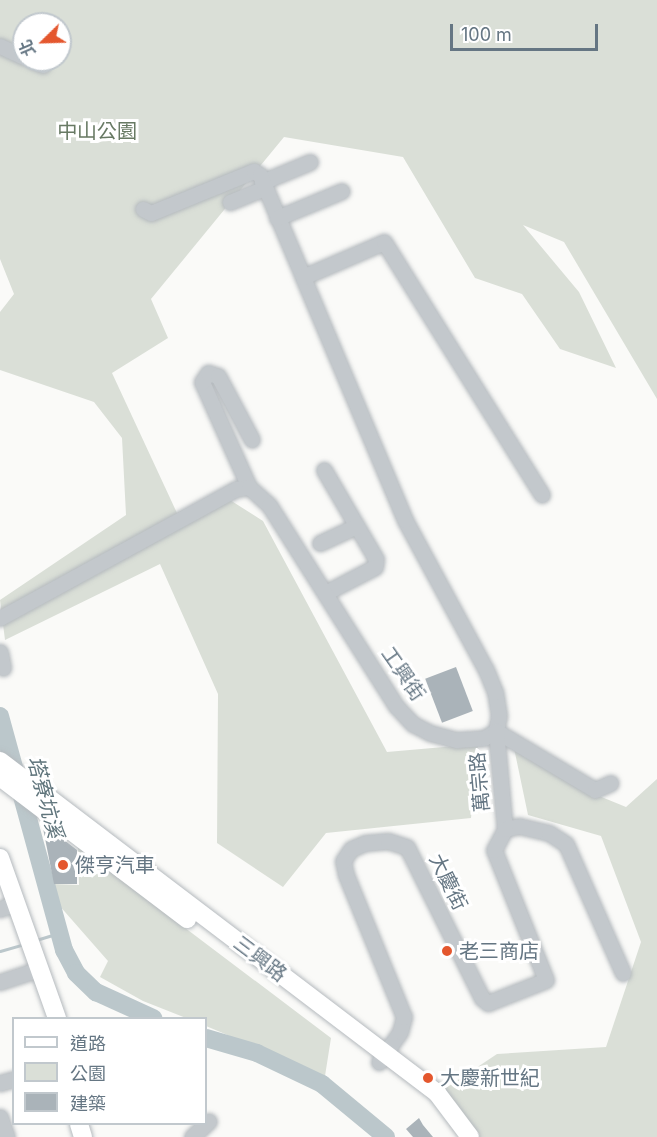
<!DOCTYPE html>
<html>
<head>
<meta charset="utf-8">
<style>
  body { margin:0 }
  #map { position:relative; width:657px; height:1137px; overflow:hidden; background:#fafaf8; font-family:Inter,"Noto Sans TC",sans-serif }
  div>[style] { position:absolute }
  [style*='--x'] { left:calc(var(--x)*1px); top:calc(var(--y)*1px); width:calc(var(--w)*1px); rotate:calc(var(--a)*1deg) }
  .green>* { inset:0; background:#dadfd7 }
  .stream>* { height:3px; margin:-1.5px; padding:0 1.5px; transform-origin:1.5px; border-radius:1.5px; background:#bbc7cb }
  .river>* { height:18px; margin:-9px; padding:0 9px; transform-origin:9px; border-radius:9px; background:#bbc7cb }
  .building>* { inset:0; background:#aab3b9; transform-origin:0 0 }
  .roads { filter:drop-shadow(0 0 2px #b5babe) drop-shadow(0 0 2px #b5babe) }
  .minor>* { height:15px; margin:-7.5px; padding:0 7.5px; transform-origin:7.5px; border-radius:7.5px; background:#c3c8cc }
  .major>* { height:18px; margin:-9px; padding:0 9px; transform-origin:9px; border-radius:9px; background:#fff }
  .dots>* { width:16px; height:16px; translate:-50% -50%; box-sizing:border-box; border:3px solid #fff; border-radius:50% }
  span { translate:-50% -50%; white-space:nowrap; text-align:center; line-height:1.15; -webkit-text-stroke:6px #fff; paint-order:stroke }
  .park-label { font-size:20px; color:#687a64 }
  .street-label { font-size:20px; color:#657683 }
  .poi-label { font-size:20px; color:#657683 }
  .left { translate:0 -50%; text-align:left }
  .water-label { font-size:21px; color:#60757c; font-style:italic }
  .legend { position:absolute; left:12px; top:1017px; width:195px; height:108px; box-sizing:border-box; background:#fff; border:2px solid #c1c8cd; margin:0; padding:8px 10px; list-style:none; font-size:18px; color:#657683 }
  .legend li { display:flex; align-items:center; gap:12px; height:30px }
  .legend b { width:30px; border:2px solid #c1c8cd }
  .north { position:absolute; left:12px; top:12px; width:60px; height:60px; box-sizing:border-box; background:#fff; border:2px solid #c1c8cd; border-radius:50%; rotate:247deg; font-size:16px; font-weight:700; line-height:24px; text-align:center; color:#657683 }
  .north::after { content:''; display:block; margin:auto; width:21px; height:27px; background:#e4572e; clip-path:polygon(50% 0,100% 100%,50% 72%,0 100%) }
  .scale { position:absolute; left:450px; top:24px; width:148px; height:27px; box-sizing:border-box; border:3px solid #657683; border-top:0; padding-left:8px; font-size:18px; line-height:21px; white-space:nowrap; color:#657683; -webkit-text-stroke:4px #fff; paint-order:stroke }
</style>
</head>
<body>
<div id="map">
  <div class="green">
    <i style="clip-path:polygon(evenodd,0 0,657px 0,657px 399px,564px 242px,523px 225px,579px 292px,616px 368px,560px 349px,522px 294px,475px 278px,403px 157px,284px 137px,151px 299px,168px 338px,112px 373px,177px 513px,219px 493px,263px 521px,387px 752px,478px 744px,471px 818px,326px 833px,283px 887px,217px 843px,218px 694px,160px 564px,5px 640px,0 600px,126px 515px,122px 438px,94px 402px,0 370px,0 312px,14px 294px,0 259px,0 0,24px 24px,60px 24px,60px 60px,24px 60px,24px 24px)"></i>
    <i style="clip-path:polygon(514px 748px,582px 789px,626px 807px,657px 779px,657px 1137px,474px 1137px,443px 1090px,497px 1054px,606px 1047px,641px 942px,601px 836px,528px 815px)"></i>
    <i style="clip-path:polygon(78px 847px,331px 1038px,325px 1076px,206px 1026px,206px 1018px,186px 1018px,143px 1001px,100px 977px,108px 961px,58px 904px,53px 884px,79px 885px)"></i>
  </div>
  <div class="stream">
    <i style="--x:36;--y:940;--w:24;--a:-17"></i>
    <i style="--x:0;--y:951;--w:25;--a:-16"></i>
  </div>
  <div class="river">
    <i style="--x:0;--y:716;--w:243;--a:74.7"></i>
    <i style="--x:64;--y:950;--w:26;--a:62"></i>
    <i style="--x:76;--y:973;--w:28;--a:44"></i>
    <i style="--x:96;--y:992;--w:63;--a:24.5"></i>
    <i style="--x:206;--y:1038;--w:53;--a:16.4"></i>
    <i style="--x:257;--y:1053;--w:72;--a:25.5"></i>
    <i style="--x:322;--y:1084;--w:83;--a:39.6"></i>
  </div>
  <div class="building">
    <i style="left:456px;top:667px;width:47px;height:33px;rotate:69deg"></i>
    <i style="clip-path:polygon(42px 823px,77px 850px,77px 884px,54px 884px)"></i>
    <i style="clip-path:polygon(419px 1118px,423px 1125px,433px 1137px,413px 1137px,406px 1129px)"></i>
  </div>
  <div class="roads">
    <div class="minor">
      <i style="--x:0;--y:46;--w:26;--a:25"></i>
      <i style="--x:31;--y:60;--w:13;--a:23"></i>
      <i style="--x:262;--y:182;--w:52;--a:-22.6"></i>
      <i style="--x:230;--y:202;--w:37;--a:-22"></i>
      <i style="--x:143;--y:209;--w:9;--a:27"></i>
      <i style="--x:151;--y:213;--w:111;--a:-22.2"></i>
      <i style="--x:254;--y:171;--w:7;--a:34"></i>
      <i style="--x:260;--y:175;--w:111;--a:67.1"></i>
      <i style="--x:277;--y:218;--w:70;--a:-22.6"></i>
      <i style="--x:324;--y:470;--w:103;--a:59.7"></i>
      <i style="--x:376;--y:559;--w:8;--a:97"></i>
      <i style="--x:375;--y:567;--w:56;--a:152.5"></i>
      <i style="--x:249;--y:487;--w:115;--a:-114.1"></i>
      <i style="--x:202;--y:382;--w:11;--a:-56"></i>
      <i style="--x:208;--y:373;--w:10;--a:17"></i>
      <i style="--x:218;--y:376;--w:72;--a:62"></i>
      <i style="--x:320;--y:543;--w:40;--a:-25"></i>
      <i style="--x:0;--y:618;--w:269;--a:-28.7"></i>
      <i style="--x:236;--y:489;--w:13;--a:-9"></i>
      <i style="--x:249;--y:487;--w:27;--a:42"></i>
      <i style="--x:269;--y:505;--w:238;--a:57.7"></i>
      <i style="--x:396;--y:706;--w:25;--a:47"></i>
      <i style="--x:413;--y:724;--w:19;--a:28"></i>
      <i style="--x:430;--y:733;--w:28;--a:15"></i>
      <i style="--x:457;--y:740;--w:27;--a:-4"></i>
      <i style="--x:484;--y:738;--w:14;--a:-30"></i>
      <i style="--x:496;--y:731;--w:15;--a:-79"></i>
      <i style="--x:499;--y:716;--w:24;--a:-99"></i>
      <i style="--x:495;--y:692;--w:24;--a:-112"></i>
      <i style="--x:486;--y:670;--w:170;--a:-118.4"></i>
      <i style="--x:405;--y:520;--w:264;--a:-112.8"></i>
      <i style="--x:303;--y:277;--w:88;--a:-23.4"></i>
      <i style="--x:384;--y:242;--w:298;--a:58"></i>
      <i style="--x:0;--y:652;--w:16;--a:79"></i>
      <i style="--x:496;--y:731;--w:115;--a:30.8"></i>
      <i style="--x:595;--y:790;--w:17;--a:-24"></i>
      <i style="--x:496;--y:731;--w:98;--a:84.8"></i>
      <i style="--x:0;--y:909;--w:17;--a:-21"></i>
      <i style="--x:0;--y:982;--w:41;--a:-18.4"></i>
      <i style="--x:379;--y:1062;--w:37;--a:-55"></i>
      <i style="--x:400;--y:1032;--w:16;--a:-75"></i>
      <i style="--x:404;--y:1017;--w:153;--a:-112.2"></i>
      <i style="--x:346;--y:875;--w:14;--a:-102"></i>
      <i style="--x:343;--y:861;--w:14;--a:-56"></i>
      <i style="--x:351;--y:849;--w:15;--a:-23"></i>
      <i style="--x:365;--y:843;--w:23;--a:-5"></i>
      <i style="--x:388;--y:841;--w:20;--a:18"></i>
      <i style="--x:407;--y:847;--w:169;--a:63.6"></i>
      <i style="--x:482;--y:998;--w:8;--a:40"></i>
      <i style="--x:488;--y:1003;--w:62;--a:-21.6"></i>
      <i style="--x:546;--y:980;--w:140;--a:-111.8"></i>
      <i style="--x:494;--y:850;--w:24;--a:-62"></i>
      <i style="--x:505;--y:829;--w:14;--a:-12"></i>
      <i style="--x:519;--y:826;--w:31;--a:13"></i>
      <i style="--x:549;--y:833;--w:20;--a:33"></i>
      <i style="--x:566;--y:844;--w:141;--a:66.2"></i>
      <i style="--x:0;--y:1083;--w:15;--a:-16"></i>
      <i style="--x:0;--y:1117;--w:21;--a:71"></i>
      <i style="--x:192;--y:1137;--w:23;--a:-43"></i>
    </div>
    <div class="major">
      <i style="--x:0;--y:761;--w:549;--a:37.22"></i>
      <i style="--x:437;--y:1093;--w:55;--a:53.1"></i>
      <i style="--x:4;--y:780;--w:230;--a:37.2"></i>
      <i style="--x:0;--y:858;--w:170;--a:70.4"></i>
      <i style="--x:79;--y:1124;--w:14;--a:73"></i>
    </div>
  </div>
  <div class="dots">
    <i style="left:63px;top:865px;background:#e4572e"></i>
    <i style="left:447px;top:951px;background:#e4572e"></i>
    <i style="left:428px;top:1078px;background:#e4572e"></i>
  </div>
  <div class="park-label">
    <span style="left:97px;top:131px">中山公園</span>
  </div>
  <div class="street-label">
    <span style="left:403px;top:674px;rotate:55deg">工興街</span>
    <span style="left:480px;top:782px;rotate:-95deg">萬宗路</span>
    <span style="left:448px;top:882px;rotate:64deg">大慶街</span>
    <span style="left:260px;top:959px;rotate:37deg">三興路</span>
  </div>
  <div class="poi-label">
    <span class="left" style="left:75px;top:865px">傑亨汽車</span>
    <span class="left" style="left:459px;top:951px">老三商店</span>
    <span class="left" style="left:440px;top:1078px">大慶新世紀</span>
  </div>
  <div class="water-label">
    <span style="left:45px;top:797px;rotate:75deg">塔寮坑溪</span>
  </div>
  <ul class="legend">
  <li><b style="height:8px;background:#fff"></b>道路</li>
  <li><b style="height:16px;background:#dadfd7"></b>公園</li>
  <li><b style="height:16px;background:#aab3b9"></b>建築</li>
  </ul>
  <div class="north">北</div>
  <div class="scale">100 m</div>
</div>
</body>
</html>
